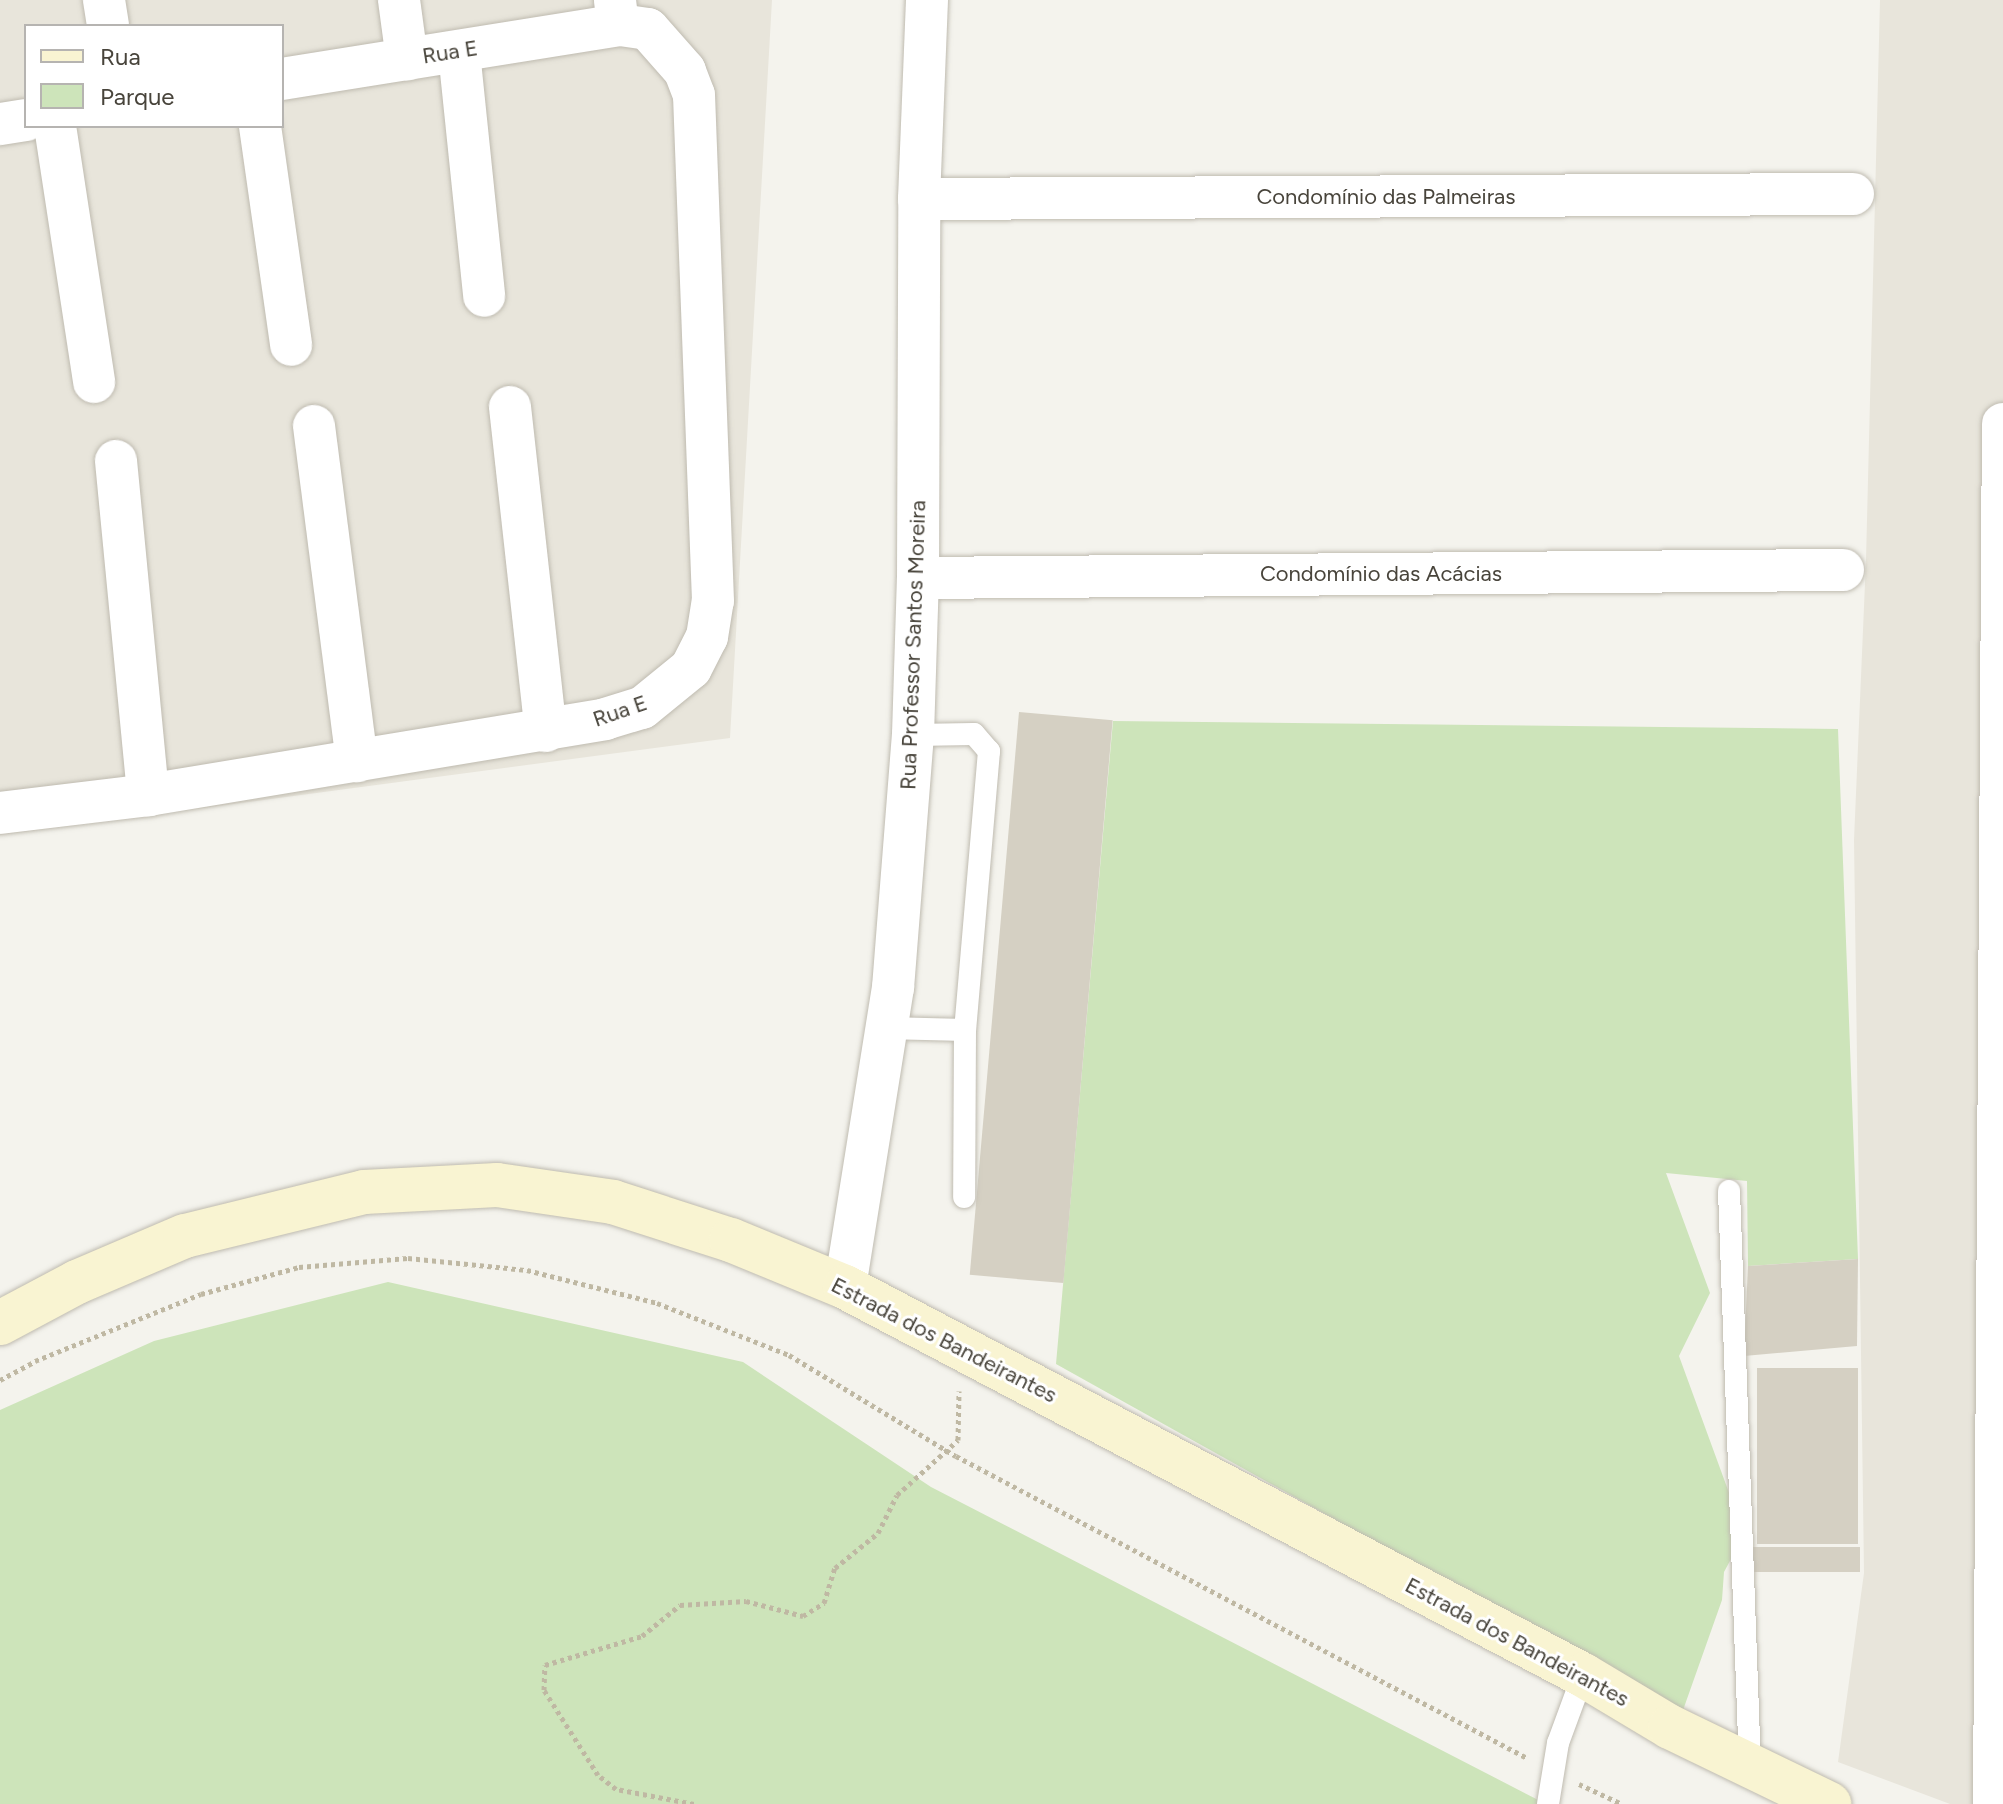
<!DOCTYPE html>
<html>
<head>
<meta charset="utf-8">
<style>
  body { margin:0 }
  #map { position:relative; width:2003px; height:1804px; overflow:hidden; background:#f4f3ed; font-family:Figtree,sans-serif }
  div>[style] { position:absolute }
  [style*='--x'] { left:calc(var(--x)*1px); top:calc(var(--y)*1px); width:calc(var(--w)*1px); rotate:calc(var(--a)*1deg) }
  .residential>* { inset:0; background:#e8e5db }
  .green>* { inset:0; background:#cde4ba }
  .building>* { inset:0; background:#d5d0c3; transform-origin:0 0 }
  .path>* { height:5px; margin-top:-2.5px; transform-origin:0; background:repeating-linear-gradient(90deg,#bfb8a3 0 4px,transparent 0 8px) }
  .roads { filter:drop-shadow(0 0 2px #bfbbb0) drop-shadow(0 0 2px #bfbbb0) }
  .service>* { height:22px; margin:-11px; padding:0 11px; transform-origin:11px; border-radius:11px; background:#fff }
  .minor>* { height:42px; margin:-21px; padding:0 21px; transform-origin:21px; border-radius:21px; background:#fff }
  .secondary>* { height:44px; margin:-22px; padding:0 22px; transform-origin:22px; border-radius:22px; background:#f9f4d2 }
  span { translate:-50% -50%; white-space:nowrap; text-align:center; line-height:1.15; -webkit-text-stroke:6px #fff; paint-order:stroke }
  .street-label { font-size:22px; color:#48443b }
  .legend { position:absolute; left:24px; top:24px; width:260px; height:104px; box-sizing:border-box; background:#fff; border:2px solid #b6b4b1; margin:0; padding:10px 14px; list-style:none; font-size:24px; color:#48443b }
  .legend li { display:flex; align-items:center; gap:16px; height:40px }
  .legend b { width:40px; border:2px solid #b6b4b1 }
</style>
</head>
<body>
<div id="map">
  <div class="residential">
    <i style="clip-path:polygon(evenodd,0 0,772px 0,730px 738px,0 835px,0 0,26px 26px,282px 26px,282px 126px,26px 126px,26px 26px)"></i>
    <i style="clip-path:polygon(1880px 0,2003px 0,2003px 1804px,1950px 1804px,1838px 1762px,1864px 1573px,1854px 840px,1866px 560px)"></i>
  </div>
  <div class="green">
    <i style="clip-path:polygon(1113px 721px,1838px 729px,1858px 1259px,1748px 1266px,1747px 1181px,1666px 1173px,1710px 1293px,1679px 1356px,1732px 1501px,1731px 1559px,1724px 1572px,1722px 1600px,1682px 1713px,1056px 1364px)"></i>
    <i style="clip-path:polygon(388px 1282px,743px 1362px,931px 1487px,1546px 1804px,0 1804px,0 1410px,154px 1341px)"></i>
  </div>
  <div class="building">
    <i style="left:1019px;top:712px;width:94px;height:565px;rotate:5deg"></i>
    <i style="clip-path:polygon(1858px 1259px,1857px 1346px,1744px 1356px,1748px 1266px)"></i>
    <i style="left:1757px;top:1368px;width:101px;height:176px"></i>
    <i style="left:1753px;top:1547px;width:107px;height:25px"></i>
  </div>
  <div class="path">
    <i style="--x:0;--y:1380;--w:40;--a:-28"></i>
    <i style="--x:35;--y:1361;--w:179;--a:-22"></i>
    <i style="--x:201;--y:1294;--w:102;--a:-15.4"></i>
    <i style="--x:299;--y:1267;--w:109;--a:-4.7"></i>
    <i style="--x:408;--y:1258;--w:120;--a:5.8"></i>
    <i style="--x:527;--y:1270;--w:134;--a:14.2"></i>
    <i style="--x:657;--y:1303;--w:142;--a:21.5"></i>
    <i style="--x:789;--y:1355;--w:195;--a:31.2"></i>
    <i style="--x:956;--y:1456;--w:646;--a:27.87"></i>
    <i style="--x:1579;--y:1784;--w:47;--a:24.9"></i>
    <i style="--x:694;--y:1804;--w:79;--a:-169.1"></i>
    <i style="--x:616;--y:1789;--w:23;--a:-142"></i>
    <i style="--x:598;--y:1775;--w:101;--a:-122.4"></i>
    <i style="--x:544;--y:1690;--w:25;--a:-88"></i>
    <i style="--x:545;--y:1665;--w:101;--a:-16.6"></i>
    <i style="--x:642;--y:1636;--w:49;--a:-39.2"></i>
    <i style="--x:680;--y:1605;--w:66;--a:-3.5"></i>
    <i style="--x:746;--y:1601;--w:59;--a:14.7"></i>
    <i style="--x:803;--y:1616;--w:25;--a:-32"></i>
    <i style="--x:824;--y:1603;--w:37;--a:-73"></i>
    <i style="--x:835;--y:1568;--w:55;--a:-39.1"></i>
    <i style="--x:878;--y:1533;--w:42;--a:-63.4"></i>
    <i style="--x:897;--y:1495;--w:82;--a:-42"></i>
    <i style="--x:958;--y:1440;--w:49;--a:-88.8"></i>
  </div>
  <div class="roads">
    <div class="service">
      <i style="--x:913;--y:735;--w:61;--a:-0.9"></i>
      <i style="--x:974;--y:734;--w:23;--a:49"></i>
      <i style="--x:989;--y:751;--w:280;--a:94.9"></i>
      <i style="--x:965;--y:1030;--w:167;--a:90.3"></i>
      <i style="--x:886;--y:1028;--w:79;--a:1.5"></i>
      <i style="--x:1729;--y:1191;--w:575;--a:87.91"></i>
      <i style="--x:1548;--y:1804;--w:62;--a:-80.7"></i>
      <i style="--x:1558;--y:1743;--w:72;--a:-69.8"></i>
    </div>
    <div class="minor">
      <i style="--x:104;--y:0;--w:26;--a:81"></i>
      <i style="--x:399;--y:0;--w:60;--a:82.3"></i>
      <i style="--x:459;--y:52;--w:245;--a:84.1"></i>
      <i style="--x:282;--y:79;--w:340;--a:-9.1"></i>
      <i style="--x:0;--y:124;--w:26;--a:-9"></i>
      <i style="--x:55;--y:126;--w:259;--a:81.3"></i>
      <i style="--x:260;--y:126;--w:221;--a:81.9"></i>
      <i style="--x:919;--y:199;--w:934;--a:-0.31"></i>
      <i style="--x:510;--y:407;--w:326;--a:83.7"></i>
      <i style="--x:314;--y:426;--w:338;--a:82.7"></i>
      <i style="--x:116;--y:461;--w:336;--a:84.5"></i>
      <i style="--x:918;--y:578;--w:925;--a:-0.5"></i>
      <i style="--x:0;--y:813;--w:149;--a:-6.9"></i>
      <i style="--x:148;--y:795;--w:463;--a:-9.4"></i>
      <i style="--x:605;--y:719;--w:39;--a:-17"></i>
      <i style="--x:642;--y:708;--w:63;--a:-39.2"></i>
      <i style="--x:691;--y:668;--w:35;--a:-63"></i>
      <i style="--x:707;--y:637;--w:36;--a:-81"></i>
      <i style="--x:713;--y:601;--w:506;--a:-92.15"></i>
      <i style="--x:694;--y:95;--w:26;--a:-111"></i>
      <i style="--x:685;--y:71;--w:56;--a:-131.4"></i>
      <i style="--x:648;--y:29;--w:30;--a:-172"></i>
      <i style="--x:618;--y:25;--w:25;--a:-97"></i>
      <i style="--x:845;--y:1287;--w:303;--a:-80.9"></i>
      <i style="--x:893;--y:988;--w:254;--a:-85.5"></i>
      <i style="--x:913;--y:735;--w:157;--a:-88.2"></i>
      <i style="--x:918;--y:578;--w:379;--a:-89.8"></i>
      <i style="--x:919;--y:199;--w:199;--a:-87.7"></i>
      <i style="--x:1994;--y:1804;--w:1380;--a:-89.63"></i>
    </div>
    <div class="secondary">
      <i style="--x:0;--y:1323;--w:87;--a:-28"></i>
      <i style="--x:77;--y:1282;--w:117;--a:-23.1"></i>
      <i style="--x:185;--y:1236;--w:184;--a:-13.8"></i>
      <i style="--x:364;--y:1192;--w:133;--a:-3"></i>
      <i style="--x:497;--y:1185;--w:117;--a:8.3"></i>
      <i style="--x:613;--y:1202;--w:124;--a:17.9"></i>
      <i style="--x:731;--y:1240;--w:123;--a:22.4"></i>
      <i style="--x:845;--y:1287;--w:834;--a:27.73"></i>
      <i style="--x:1583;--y:1675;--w:101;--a:30.9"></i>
      <i style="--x:1670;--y:1727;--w:177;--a:25.8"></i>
    </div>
  </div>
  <div class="street-label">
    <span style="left:450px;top:52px;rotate:-9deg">Rua E</span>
    <span style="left:1386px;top:197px">Condomínio das Palmeiras</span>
    <span style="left:1381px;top:574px">Condomínio das Acácias</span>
    <span style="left:913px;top:645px;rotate:-88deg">Rua Professor Santos Moreira</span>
    <span style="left:620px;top:711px;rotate:-19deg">Rua E</span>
    <span style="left:944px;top:1340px;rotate:27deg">Estrada dos Bandeirantes</span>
    <span style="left:1517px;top:1642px;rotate:28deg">Estrada dos Bandeirantes</span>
  </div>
  <ul class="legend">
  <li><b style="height:10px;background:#f9f4d2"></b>Rua</li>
  <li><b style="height:22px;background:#cde4ba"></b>Parque</li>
  </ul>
</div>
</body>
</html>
